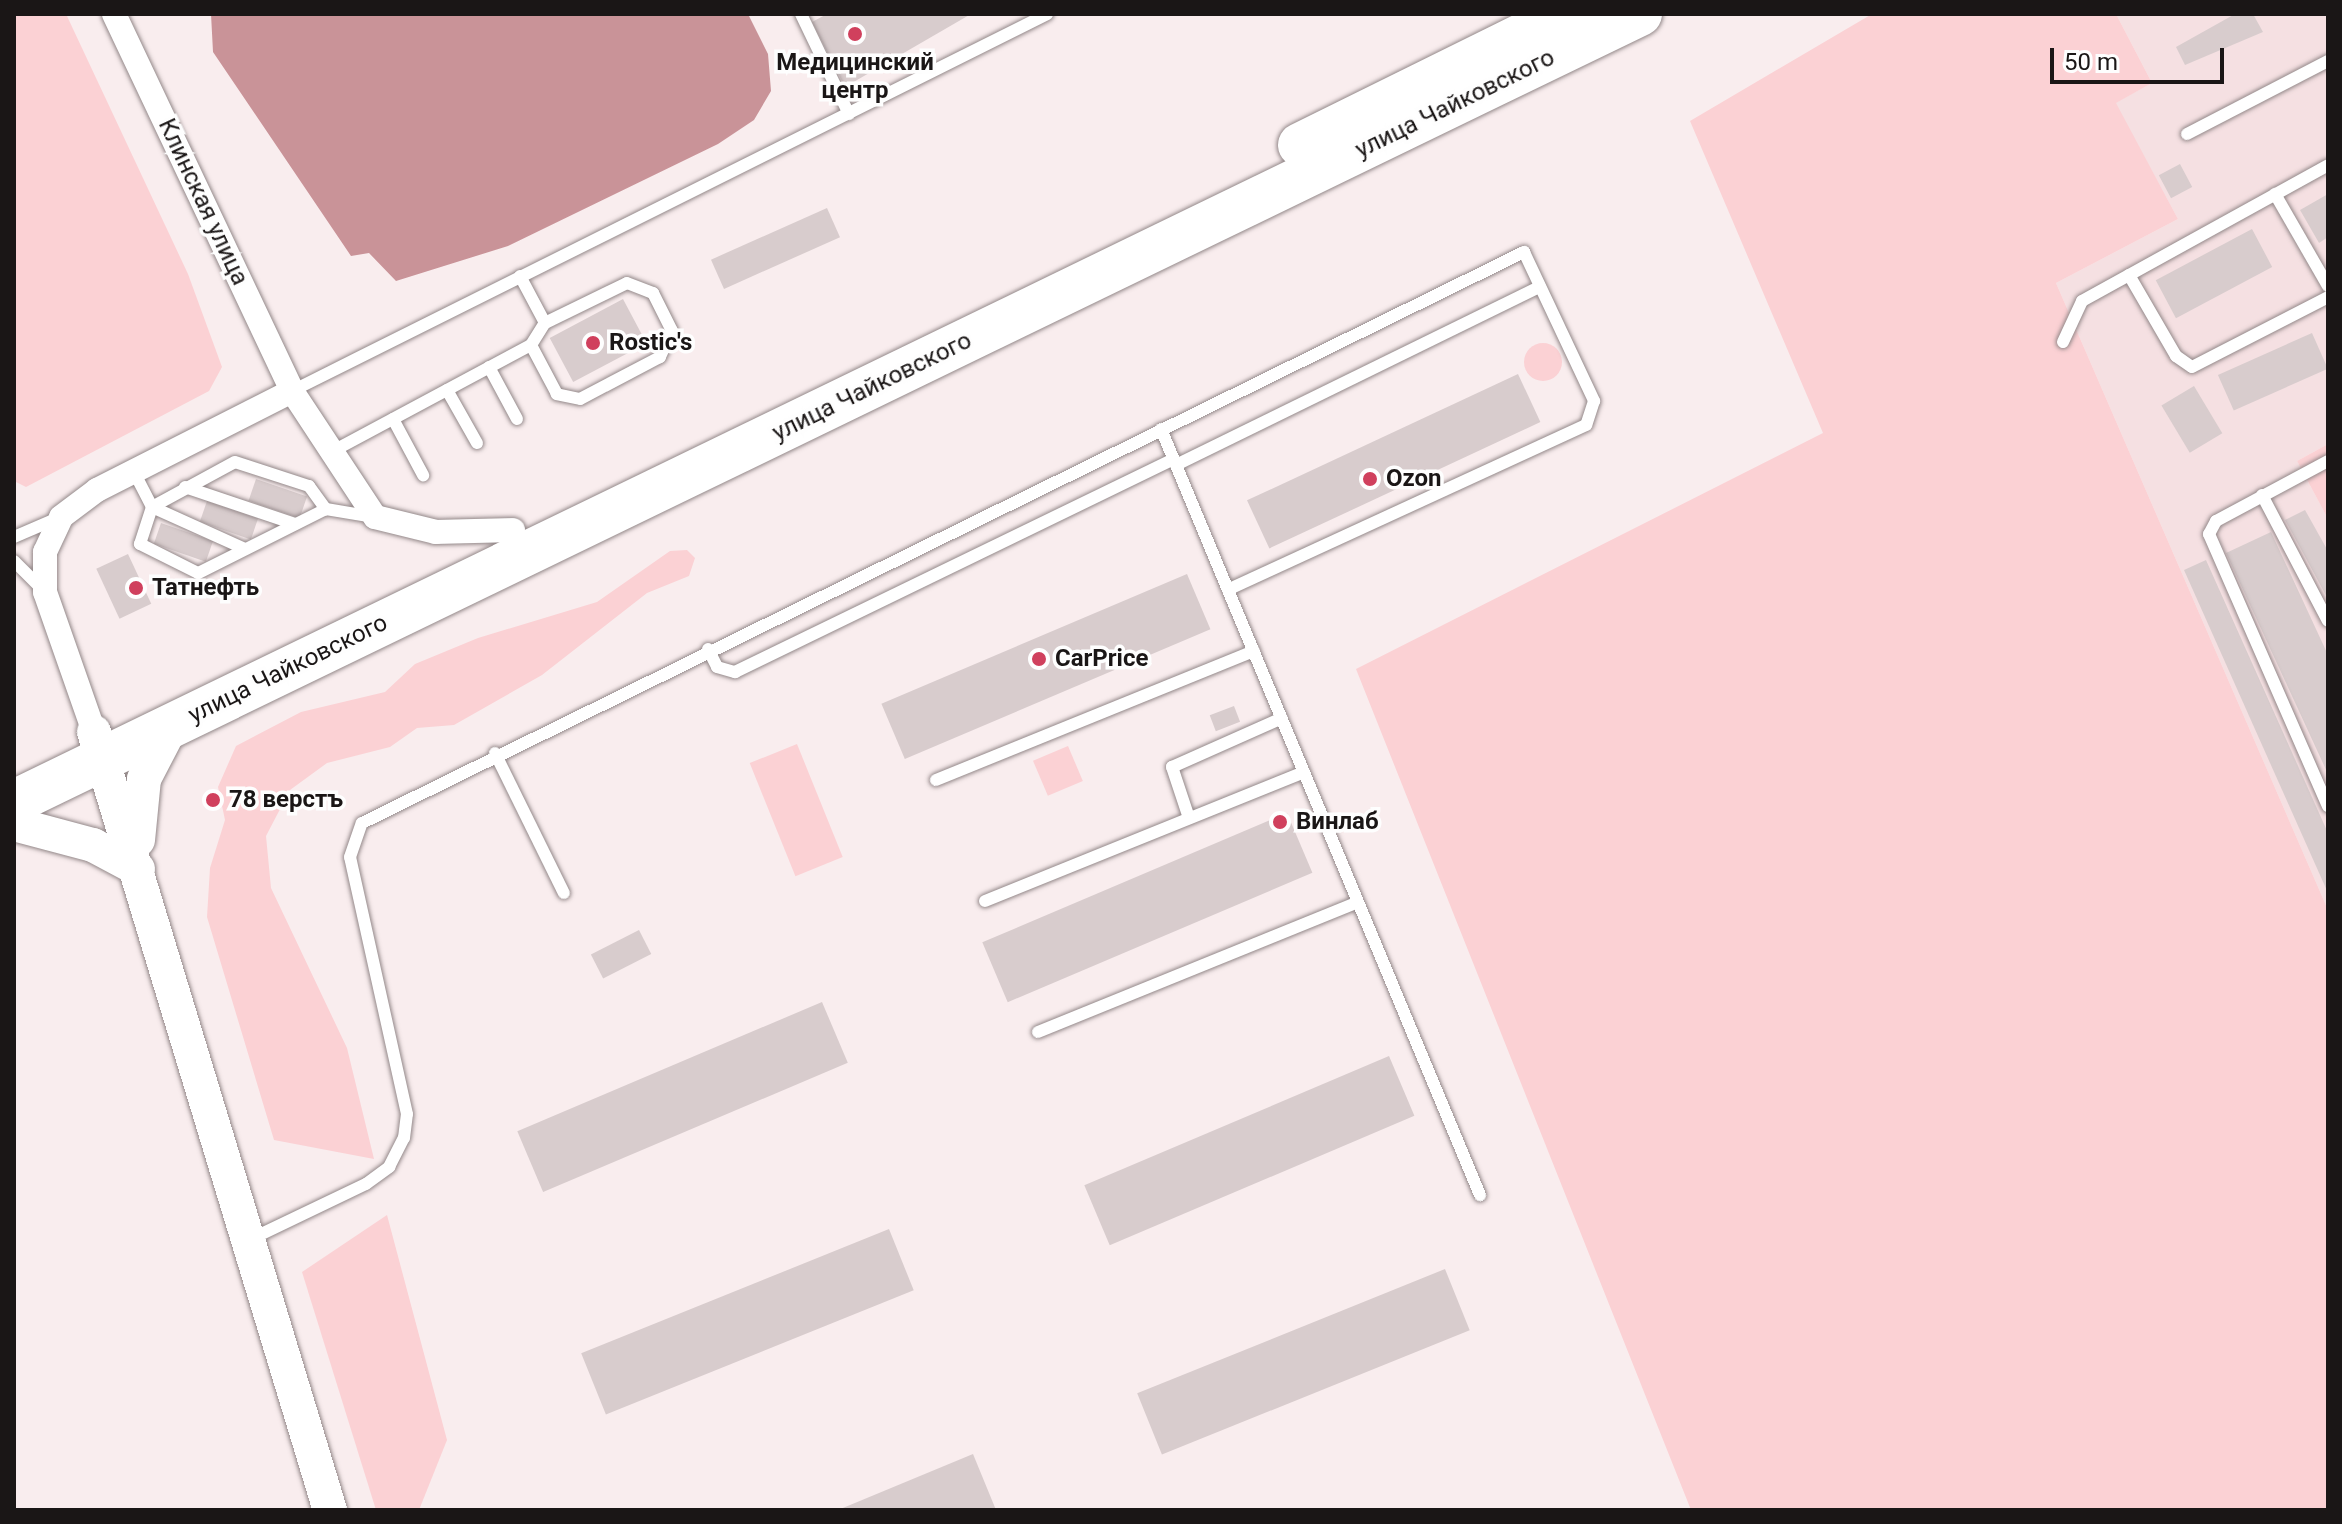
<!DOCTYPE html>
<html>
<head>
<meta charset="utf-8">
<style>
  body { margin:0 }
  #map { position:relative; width:2342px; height:1524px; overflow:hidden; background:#f9edee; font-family:Roboto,sans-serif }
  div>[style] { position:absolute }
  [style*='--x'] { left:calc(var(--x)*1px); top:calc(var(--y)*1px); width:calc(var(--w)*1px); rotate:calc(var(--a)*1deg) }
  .built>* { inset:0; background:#f5e0e2 }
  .green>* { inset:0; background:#fbd1d4; transform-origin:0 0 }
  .round { border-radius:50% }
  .water>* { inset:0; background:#c99398 }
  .building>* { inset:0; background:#d8cccd; transform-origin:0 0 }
  .roads { filter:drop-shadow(0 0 2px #938889) drop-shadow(0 0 2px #938889) }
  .lane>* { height:12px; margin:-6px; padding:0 6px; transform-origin:6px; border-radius:6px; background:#fff }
  .street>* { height:24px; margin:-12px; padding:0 12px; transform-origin:12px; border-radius:12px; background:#fff }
  .secondary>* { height:34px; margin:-17px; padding:0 17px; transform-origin:17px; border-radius:17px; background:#fff }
  .highway>* { height:44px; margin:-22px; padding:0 22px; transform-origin:22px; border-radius:22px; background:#fff }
  .dots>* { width:22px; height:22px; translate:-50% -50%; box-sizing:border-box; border:4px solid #fefefe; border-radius:50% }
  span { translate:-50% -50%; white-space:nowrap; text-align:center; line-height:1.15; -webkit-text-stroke:7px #fefefe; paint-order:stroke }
  .poi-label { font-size:24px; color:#1a1616; font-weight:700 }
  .left { translate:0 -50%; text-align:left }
  .street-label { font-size:24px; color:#1a1616 }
  .frame { position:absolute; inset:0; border:16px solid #1a1616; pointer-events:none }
  .scale { position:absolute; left:2050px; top:48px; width:174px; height:36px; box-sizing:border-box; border:4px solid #1a1616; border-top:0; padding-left:10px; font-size:24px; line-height:28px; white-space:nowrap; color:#1a1616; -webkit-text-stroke:6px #fefefe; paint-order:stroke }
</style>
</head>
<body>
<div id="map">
  <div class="built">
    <i style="clip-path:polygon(2116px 14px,2328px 14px,2328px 444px,2297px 461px,2328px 519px,2328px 910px,2056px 283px,2178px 219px,2115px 103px,2152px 83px)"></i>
  </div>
  <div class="green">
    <i style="clip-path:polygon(14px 14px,66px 14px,188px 274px,222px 367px,209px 391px,26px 487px,14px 481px)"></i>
    <i style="clip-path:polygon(1872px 14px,2116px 14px,2152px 83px,2116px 103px,2178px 219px,2056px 283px,2328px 910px,2328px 1510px,1691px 1510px,1356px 669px,1823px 433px,1690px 121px)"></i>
    <i class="round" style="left:1524px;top:343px;width:38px;height:38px"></i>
    <i style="clip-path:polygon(2328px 444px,2328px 519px,2297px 461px)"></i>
    <i style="clip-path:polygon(687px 550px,695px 558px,689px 576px,647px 593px,542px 675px,454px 725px,417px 728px,390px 747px,327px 763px,290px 790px,266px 836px,271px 888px,347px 1048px,374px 1159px,274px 1140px,207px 917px,210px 868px,225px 820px,218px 787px,236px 746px,301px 712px,385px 692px,415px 664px,478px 638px,597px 602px,670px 551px)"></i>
    <i style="left:797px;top:744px;width:122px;height:51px;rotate:68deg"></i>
    <i style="left:1068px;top:746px;width:38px;height:38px;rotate:67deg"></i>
    <i style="clip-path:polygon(387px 1215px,447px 1440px,419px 1510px,376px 1510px,302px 1272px)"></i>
  </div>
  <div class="water">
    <i style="clip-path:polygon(211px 14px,748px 14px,768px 54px,771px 91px,754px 120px,718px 144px,508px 246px,396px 281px,369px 253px,351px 256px,213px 52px)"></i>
  </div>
  <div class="building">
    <i style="clip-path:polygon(827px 14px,971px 14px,845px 87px,812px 22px)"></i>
    <i style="clip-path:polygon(2235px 14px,2253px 14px,2263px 32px,2185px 65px,2176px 47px)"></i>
    <i style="left:2180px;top:164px;width:26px;height:24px;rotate:62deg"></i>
    <i style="clip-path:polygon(2328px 194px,2328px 237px,2319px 243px,2300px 210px)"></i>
    <i style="left:827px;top:208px;width:32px;height:127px;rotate:66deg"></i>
    <i style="left:2252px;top:229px;width:43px;height:109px;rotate:62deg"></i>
    <i style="left:623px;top:299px;width:50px;height:83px;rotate:62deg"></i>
    <i style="left:2312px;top:333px;width:39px;height:103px;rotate:66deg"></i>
    <i style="left:1518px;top:374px;width:53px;height:299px;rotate:65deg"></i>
    <i style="left:2194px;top:386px;width:55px;height:38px;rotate:59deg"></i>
    <i style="left:256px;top:479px;width:54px;height:23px;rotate:19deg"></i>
    <i style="left:207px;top:501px;width:54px;height:22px;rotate:19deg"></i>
    <i style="clip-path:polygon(2305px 510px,2328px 551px,2328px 599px,2285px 520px)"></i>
    <i style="left:161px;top:523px;width:55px;height:22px;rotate:19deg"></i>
    <i style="clip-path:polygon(2271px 532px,2328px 655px,2328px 774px,2226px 553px)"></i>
    <i style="left:128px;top:554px;width:55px;height:35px;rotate:65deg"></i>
    <i style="clip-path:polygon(2206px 560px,2328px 833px,2328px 893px,2184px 570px)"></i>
    <i style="left:1187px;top:574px;width:60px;height:332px;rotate:67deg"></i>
    <i style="left:1234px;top:706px;width:17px;height:26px;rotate:69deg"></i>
    <i style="left:1287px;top:813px;width:65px;height:331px;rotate:67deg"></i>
    <i style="left:639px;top:930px;width:27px;height:54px;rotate:63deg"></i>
    <i style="left:822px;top:1002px;width:66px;height:331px;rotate:67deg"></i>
    <i style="left:1389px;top:1056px;width:65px;height:331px;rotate:67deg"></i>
    <i style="left:889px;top:1229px;width:66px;height:332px;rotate:68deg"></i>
    <i style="left:1445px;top:1269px;width:66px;height:332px;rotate:68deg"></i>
    <i style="clip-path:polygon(973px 1454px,996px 1510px,838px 1510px)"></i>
  </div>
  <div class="roads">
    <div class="lane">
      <i style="--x:801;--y:14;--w:111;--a:64.4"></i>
      <i style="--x:2187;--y:134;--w:159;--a:-27.4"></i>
      <i style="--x:2275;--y:194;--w:106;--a:60.1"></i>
      <i style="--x:2129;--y:275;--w:94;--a:59.9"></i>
      <i style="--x:2176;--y:356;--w:19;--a:35"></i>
      <i style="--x:2192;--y:367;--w:153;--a:-27.2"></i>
      <i style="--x:520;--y:276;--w:53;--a:62"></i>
      <i style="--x:627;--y:283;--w:28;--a:21"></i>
      <i style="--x:653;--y:293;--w:42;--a:63.4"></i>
      <i style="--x:672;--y:331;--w:29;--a:115"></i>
      <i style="--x:660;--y:357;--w:90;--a:152.3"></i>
      <i style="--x:580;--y:399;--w:24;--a:-168"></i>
      <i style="--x:557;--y:394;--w:55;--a:-118"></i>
      <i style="--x:531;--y:345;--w:26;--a:-58"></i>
      <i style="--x:545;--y:323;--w:91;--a:-26"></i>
      <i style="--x:2063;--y:342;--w:45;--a:-65.1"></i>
      <i style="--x:2082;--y:301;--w:281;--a:-28.9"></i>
      <i style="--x:489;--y:367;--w:59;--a:61.7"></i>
      <i style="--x:447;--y:390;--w:61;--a:60.5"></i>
      <i style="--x:292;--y:391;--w:844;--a:-26.53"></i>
      <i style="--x:393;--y:419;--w:64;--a:61.8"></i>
      <i style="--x:1161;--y:429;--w:830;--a:67.39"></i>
      <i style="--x:333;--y:451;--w:225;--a:-28.2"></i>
      <i style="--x:2328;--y:461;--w:127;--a:151.8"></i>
      <i style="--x:2216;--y:521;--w:15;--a:118"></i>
      <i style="--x:2209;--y:534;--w:297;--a:66.4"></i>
      <i style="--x:1176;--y:465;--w:405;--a:-26.1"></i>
      <i style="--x:133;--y:470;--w:42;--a:62.8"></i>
      <i style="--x:152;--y:507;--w:100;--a:24.3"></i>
      <i style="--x:185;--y:487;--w:116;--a:18.6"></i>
      <i style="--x:2262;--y:495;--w:142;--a:62.4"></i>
      <i style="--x:326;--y:509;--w:143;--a:153.4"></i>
      <i style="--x:198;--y:573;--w:65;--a:-153.4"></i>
      <i style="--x:140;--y:544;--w:39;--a:-72"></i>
      <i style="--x:152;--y:507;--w:94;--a:-28.5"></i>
      <i style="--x:235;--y:462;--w:78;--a:18"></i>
      <i style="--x:309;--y:486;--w:29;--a:54"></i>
      <i style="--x:326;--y:509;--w:49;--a:9.5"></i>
      <i style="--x:14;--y:537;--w:48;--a:-23.4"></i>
      <i style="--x:14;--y:561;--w:41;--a:45"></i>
      <i style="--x:708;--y:649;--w:20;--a:63"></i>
      <i style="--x:717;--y:667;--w:19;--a:16"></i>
      <i style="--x:735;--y:672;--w:487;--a:-25.9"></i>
      <i style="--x:495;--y:753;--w:156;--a:63.8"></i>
      <i style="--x:936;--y:780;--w:343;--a:-22.1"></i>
      <i style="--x:1189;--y:818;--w:54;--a:-108.4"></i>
      <i style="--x:1172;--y:767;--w:120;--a:-24"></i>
      <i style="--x:985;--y:901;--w:344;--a:-22"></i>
      <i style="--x:1038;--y:1032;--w:345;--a:-22.1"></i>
      <i style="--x:251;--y:1239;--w:127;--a:-25.6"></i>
      <i style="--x:366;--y:1184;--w:29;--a:-36"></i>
      <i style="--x:389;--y:1167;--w:33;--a:-63"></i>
      <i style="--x:404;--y:1138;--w:24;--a:-83"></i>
      <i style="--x:407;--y:1114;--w:263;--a:-102.5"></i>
      <i style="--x:350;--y:857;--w:36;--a:-71"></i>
      <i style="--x:362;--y:823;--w:1295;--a:-26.17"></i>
      <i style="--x:1524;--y:252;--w:165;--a:64.8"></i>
      <i style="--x:1594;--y:401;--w:25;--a:108"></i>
      <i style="--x:1586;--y:425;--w:394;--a:155.3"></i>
    </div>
    <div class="street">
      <i style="--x:114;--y:14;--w:417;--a:64.7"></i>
      <i style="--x:292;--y:391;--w:151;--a:56.6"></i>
      <i style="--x:375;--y:517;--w:63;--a:13.8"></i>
      <i style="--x:436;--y:532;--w:77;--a:-1.5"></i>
      <i style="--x:94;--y:732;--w:148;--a:-109.3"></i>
      <i style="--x:45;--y:592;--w:40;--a:-90"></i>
      <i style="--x:45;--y:552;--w:38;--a:-65"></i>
      <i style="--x:61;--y:517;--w:45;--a:-36.9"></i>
      <i style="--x:97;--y:490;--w:219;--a:-26.9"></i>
    </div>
    <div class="secondary">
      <i style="--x:94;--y:732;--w:813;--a:73.13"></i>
      <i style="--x:14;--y:824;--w:82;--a:14.9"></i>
      <i style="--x:93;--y:845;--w:51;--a:28.1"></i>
      <i style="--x:138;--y:840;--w:61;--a:-84.4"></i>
      <i style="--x:144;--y:779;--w:61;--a:-62.6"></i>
    </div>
    <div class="highway">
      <i style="--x:1300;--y:145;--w:296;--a:-26.3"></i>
      <i style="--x:14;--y:802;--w:1807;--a:-25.86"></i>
    </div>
  </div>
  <div class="dots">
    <i style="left:855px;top:34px;background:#d0405d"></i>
    <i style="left:593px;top:343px;background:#d0405d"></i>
    <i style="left:1370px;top:479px;background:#d0405d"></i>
    <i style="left:136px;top:588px;background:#d0405d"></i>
    <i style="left:1039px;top:659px;background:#d0405d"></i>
    <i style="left:213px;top:800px;background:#d0405d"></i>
    <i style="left:1280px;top:822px;background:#d0405d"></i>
  </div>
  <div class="poi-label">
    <span style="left:855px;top:77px">Медицинский<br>центр</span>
    <span class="left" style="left:609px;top:343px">Rostic's</span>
    <span class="left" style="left:1386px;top:479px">Ozon</span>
    <span class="left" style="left:152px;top:588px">Татнефть</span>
    <span class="left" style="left:1055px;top:659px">CarPrice</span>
    <span class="left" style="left:229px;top:800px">78 верстъ</span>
    <span class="left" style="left:1296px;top:822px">Винлаб</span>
  </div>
  <div class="street-label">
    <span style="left:1455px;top:104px;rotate:-26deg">улица Чайковского</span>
    <span style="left:203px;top:202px;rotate:65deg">Клинская улица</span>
    <span style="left:872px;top:387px;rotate:-26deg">улица Чайковского</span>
    <span style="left:288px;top:669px;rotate:-26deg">улица Чайковского</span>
  </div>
  <div class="frame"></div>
  <div class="scale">50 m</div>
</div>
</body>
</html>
